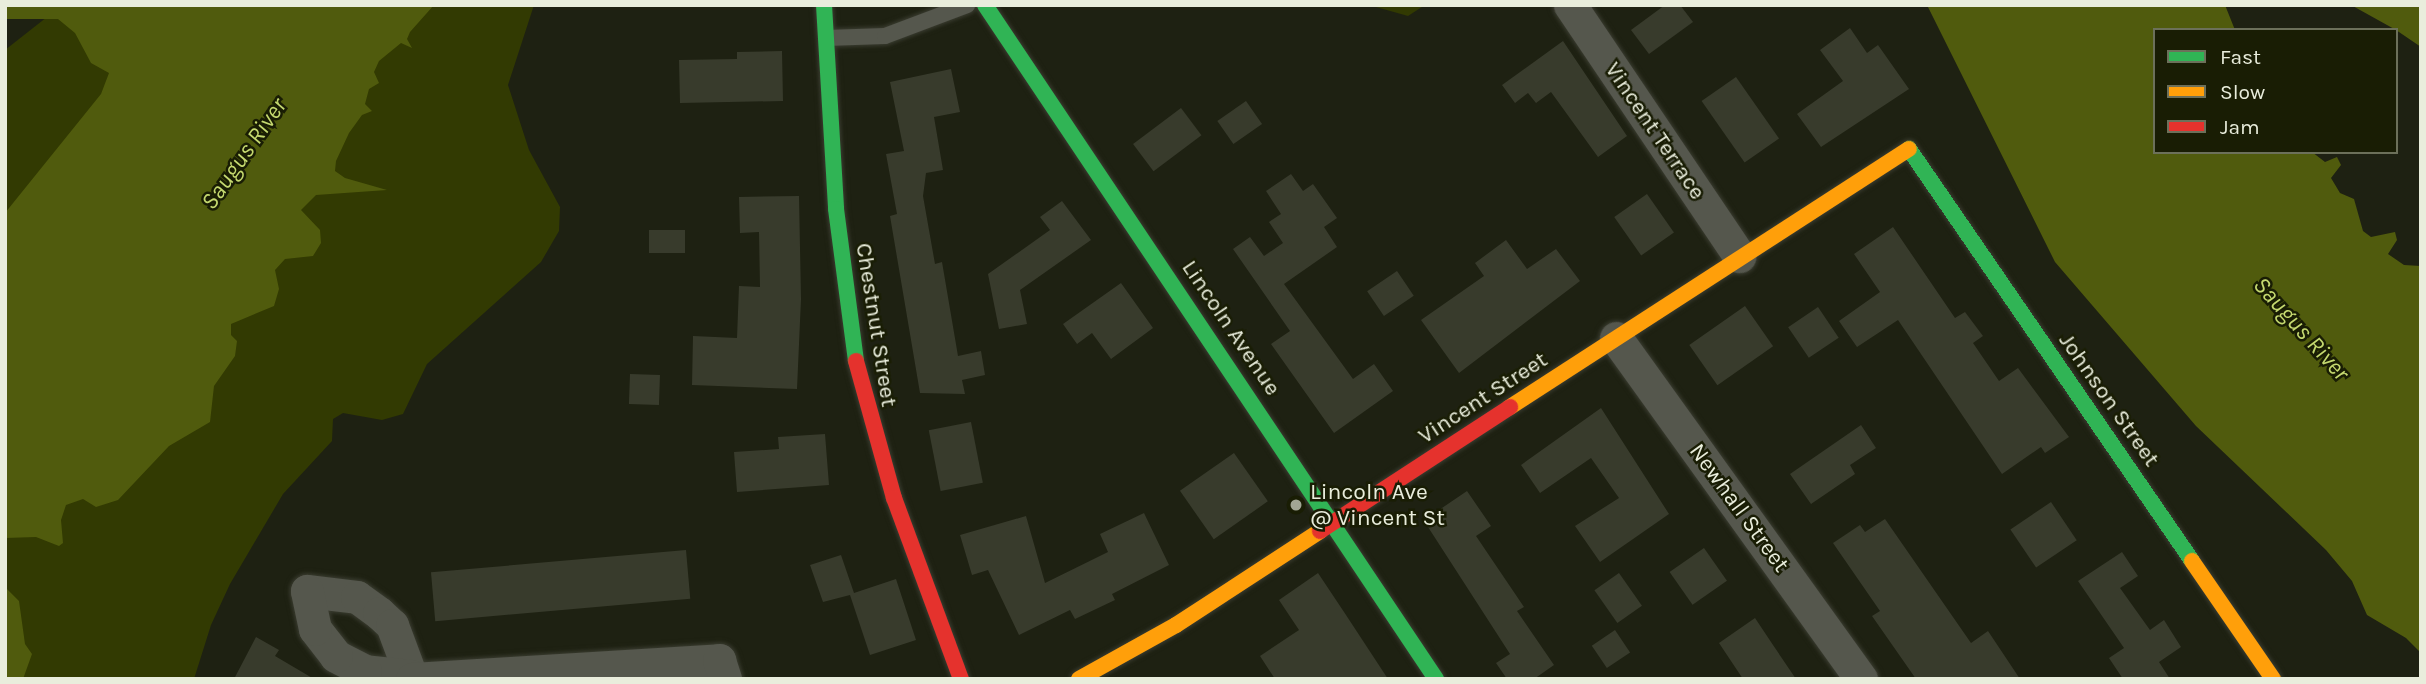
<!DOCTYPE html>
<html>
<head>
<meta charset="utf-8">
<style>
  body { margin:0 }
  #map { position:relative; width:2426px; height:684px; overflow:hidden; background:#1e2112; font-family:Karla,sans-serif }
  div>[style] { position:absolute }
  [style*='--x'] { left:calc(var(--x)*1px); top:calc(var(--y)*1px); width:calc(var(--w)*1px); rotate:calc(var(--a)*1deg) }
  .green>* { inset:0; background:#323a02 }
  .water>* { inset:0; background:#505b0d }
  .building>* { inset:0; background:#383b2c; transform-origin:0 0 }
  .roads { filter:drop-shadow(0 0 2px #3a3c30) drop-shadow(0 0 2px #3a3c30) }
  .lane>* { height:16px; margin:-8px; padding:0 8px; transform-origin:8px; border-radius:8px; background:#55574d }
  .street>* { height:33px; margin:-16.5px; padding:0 16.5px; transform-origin:16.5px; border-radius:16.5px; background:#55574d }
  .fast>* { height:16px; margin:-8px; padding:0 8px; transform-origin:8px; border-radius:8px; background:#30b455 }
  .slow>* { height:16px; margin:-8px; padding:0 8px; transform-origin:8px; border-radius:8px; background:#ff9f0a }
  .jam>* { height:16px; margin:-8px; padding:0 8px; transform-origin:8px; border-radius:8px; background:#e5322d }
  .dots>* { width:19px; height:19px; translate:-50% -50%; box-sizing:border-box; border:4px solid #191d04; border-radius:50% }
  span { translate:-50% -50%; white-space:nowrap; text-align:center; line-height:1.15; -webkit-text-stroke:5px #191d04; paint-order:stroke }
  .street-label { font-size:23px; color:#e9eddc }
  .poi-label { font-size:23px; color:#e9eddc }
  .left { translate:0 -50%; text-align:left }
  .water-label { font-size:24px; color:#c5d96f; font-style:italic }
  .frame { position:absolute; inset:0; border:7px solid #e9eddc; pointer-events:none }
  .legend { position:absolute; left:2153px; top:28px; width:245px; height:126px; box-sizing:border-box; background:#191d04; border:2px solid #6c705a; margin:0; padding:9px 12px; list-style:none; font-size:21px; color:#e9eddc }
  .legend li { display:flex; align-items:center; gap:14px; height:35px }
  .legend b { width:35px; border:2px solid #6c705a }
</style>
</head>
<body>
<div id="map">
  <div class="green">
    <i style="clip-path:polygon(5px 5px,295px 5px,5px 267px,5px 50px,47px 17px,5px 19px)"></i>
    <i style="clip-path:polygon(386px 5px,534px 5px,508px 85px,529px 150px,560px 207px,559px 231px,541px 262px,427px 364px,403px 414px,382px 420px,343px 413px,333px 419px,332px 441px,283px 494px,230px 584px,211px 625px,194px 679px,5px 679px,5px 385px)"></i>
    <i style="clip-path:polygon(1369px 5px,1425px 5px,1408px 16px)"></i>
  </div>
  <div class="water">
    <i style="clip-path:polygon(5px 5px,434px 5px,410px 32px,407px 39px,412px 48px,401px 43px,379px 61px,374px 72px,379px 83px,369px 89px,365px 104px,372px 111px,362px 115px,349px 133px,336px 161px,335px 171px,345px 178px,387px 190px,316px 195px,301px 210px,320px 230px,321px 243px,313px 256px,285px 259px,275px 270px,279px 289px,274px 306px,231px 324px,231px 335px,237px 341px,235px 356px,214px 386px,210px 422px,169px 446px,118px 500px,96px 507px,83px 499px,66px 505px,61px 520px,63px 543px,59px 546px,36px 537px,5px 538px,5px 213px,101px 94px,109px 73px,91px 63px,75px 33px,58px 19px,5px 19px)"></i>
    <i style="clip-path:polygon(1927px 5px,2225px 5px,2235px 30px,2155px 30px,2155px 152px,2312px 152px,2325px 162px,2337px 157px,2341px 165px,2331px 178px,2340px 193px,2354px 199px,2363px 231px,2371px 237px,2395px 232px,2397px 240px,2388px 254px,2404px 265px,2421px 266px,2421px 653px,2406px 638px,2367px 615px,2352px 581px,2326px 550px,2196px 426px,2055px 262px)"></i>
    <i style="clip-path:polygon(2351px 5px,2421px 5px,2421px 47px,2396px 30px)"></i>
    <i style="clip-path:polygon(5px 587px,19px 601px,25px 644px,32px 654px,23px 679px,5px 679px)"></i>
  </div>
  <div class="building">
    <i style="clip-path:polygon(1665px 5px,1680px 5px,1693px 22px,1649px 54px,1631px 30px)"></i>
    <i style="clip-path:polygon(1850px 28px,1867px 53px,1878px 45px,1909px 89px,1821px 147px,1797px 114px,1843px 81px,1820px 50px)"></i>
    <i style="clip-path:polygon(1563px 41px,1627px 136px,1598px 157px,1551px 92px,1536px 103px,1528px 93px,1515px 103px,1502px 85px)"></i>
    <i style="clip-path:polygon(782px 51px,783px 101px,680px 103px,679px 60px,737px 59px,737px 52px)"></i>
    <i style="clip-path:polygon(951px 69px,960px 112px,934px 117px,943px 170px,926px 173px,923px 196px,935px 264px,942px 262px,958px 356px,981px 351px,985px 375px,962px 380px,965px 394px,920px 393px,890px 216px,897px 214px,886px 154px,904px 151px,890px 82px)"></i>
    <i style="left:1736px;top:77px;width:75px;height:42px;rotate:55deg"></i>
    <i style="left:1246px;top:101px;width:28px;height:35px;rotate:55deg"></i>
    <i style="left:1181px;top:108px;width:34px;height:60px;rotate:53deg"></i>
    <i style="clip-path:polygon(1291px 174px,1303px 191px,1313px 184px,1337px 218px,1324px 227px,1337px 247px,1284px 284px,1353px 379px,1374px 364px,1393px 391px,1334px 433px,1271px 344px,1290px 331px,1233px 249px,1250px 237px,1264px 256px,1283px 243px,1269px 222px,1281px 214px,1266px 191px)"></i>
    <i style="left:1647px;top:194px;width:47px;height:40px;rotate:55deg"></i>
    <i style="clip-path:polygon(799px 196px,801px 299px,797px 389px,692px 385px,693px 336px,737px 338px,739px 286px,760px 287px,759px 232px,740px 233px,739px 197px)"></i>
    <i style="clip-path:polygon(1062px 201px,1091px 240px,1020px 290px,1027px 324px,999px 329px,988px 274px,1050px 230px,1040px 217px)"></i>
    <i style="clip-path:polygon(1893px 227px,1955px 318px,1965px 312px,1983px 336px,1973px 343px,1999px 381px,2018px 368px,2069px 437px,2045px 453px,2041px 447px,2002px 474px,1898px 320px,1857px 347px,1839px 321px,1880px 292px,1854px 254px)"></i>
    <i style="left:649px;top:230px;width:36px;height:23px"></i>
    <i style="clip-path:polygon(1506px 240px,1527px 269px,1556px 249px,1580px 281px,1459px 373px,1421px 320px,1484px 276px,1475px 263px)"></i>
    <i style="left:1397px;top:271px;width:30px;height:36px;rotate:56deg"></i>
    <i style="clip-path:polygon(1121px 283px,1153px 328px,1111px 359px,1092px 333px,1077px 344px,1063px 324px)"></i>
    <i style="left:1745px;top:306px;width:49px;height:68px;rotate:55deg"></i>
    <i style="left:1818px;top:307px;width:37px;height:36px;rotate:56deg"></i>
    <i style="left:630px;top:374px;width:30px;height:30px;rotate:2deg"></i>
    <i style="clip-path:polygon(1601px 408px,1669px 514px,1600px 562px,1575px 526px,1619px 498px,1591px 458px,1540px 493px,1521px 465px)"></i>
    <i style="left:971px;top:422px;width:62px;height:43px;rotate:79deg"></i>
    <i style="clip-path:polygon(1861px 425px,1876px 448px,1850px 465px,1855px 474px,1811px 504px,1790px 474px)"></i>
    <i style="clip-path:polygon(825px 434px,829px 485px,737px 492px,734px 452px,779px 449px,778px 437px)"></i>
    <i style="left:1234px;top:453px;width:59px;height:66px;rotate:55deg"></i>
    <i style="clip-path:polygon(1467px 491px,1491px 526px,1476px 536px,1524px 607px,1517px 611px,1554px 665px,1534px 679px,1507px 679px,1496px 663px,1510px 654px,1428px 527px,1443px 516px,1439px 510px)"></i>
    <i style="left:2051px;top:502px;width:46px;height:49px;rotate:56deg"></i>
    <i style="clip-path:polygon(1144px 513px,1169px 565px,1112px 594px,1115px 600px,1075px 619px,1070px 610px,1019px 635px,988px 570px,972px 575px,960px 535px,1026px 516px,1045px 583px,1108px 552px,1100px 534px)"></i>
    <i style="clip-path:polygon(1885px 519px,1971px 643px,1988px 631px,2020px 679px,1916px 679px,1872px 616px,1880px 611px,1833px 543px,1860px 525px,1865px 532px)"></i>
    <i style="left:1704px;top:548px;width:40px;height:42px;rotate:55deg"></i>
    <i style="left:686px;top:550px;width:49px;height:256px;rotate:85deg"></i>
    <i style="clip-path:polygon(2122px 552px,2138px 576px,2120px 588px,2150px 630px,2164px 620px,2181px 647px,2159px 662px,2170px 679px,2123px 679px,2109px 658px,2124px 648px,2078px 581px)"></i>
    <i style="clip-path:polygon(841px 555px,854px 593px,896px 579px,916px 640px,870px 655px,850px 595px,823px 602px,810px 565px)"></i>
    <i style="clip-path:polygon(1318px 573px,1346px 615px,1388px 679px,1275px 679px,1260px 656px,1299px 630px,1279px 600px)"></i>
    <i style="left:1619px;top:573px;width:40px;height:30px;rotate:55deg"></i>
    <i style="clip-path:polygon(1755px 618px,1773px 645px,1796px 679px,1743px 679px,1719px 643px)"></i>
    <i style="left:1615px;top:630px;width:27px;height:28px;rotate:56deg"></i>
    <i style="clip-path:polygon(256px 637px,279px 650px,275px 656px,314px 679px,234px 679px)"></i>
  </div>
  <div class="roads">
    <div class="lane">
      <i style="--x:826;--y:38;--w:59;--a:-1.9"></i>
      <i style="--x:885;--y:36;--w:88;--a:-20.7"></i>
    </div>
    <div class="street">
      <i style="--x:1570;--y:5;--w:303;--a:56"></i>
      <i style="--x:1616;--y:338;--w:420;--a:54.3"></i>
      <i style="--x:307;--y:591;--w:50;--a:6.8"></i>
      <i style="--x:357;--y:597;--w:27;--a:36"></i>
      <i style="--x:379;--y:613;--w:18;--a:43"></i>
      <i style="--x:392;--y:625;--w:54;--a:69.6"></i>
      <i style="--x:411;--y:676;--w:46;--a:-173.8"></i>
      <i style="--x:365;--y:671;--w:33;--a:-153"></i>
      <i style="--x:336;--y:656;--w:34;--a:-128"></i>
      <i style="--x:315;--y:629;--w:39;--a:-102"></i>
      <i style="--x:412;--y:679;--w:308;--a:-3.5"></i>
      <i style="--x:719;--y:660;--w:20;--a:72"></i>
    </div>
    <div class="fast">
      <i style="--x:824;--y:5;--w:204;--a:86.6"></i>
      <i style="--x:836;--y:209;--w:153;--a:82.5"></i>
      <i style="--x:985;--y:5;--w:811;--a:56.21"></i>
      <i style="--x:1909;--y:149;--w:500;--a:55.5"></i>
    </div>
    <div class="slow">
      <i style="--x:1510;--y:407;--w:475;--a:-32.9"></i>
      <i style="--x:2192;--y:561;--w:143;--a:55.5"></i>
      <i style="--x:1079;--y:679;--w:111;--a:-29.1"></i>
      <i style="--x:1176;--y:625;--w:172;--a:-33.1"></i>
    </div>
    <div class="jam">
      <i style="--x:856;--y:361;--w:142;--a:74.5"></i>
      <i style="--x:894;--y:498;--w:193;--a:69.7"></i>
      <i style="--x:1320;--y:531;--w:227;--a:-33.1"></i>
    </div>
  </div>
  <div class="dots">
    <i style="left:1296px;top:505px;background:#a2a695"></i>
  </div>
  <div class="street-label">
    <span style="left:1655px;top:131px;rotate:56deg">Vincent Terrace</span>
    <span style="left:876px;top:325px;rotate:81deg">Chestnut Street</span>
    <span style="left:1231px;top:328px;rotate:56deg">Lincoln Avenue</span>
    <span style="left:1483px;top:398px;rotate:-33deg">Vincent Street</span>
    <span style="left:2109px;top:400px;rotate:55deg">Johnson Street</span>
    <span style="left:1739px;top:508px;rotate:54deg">Newhall Street</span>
  </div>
  <div class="poi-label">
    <span class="left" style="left:1310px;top:505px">Lincoln Ave<br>@ Vincent St</span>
  </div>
  <div class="water-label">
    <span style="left:244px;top:154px;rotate:-55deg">Saugus River</span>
    <span style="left:2301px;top:329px;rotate:48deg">Saugus River</span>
  </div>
  <div class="frame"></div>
  <ul class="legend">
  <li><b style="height:9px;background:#30b455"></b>Fast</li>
  <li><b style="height:9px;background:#ff9f0a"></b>Slow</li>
  <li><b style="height:9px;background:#e5322d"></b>Jam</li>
  </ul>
</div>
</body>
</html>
